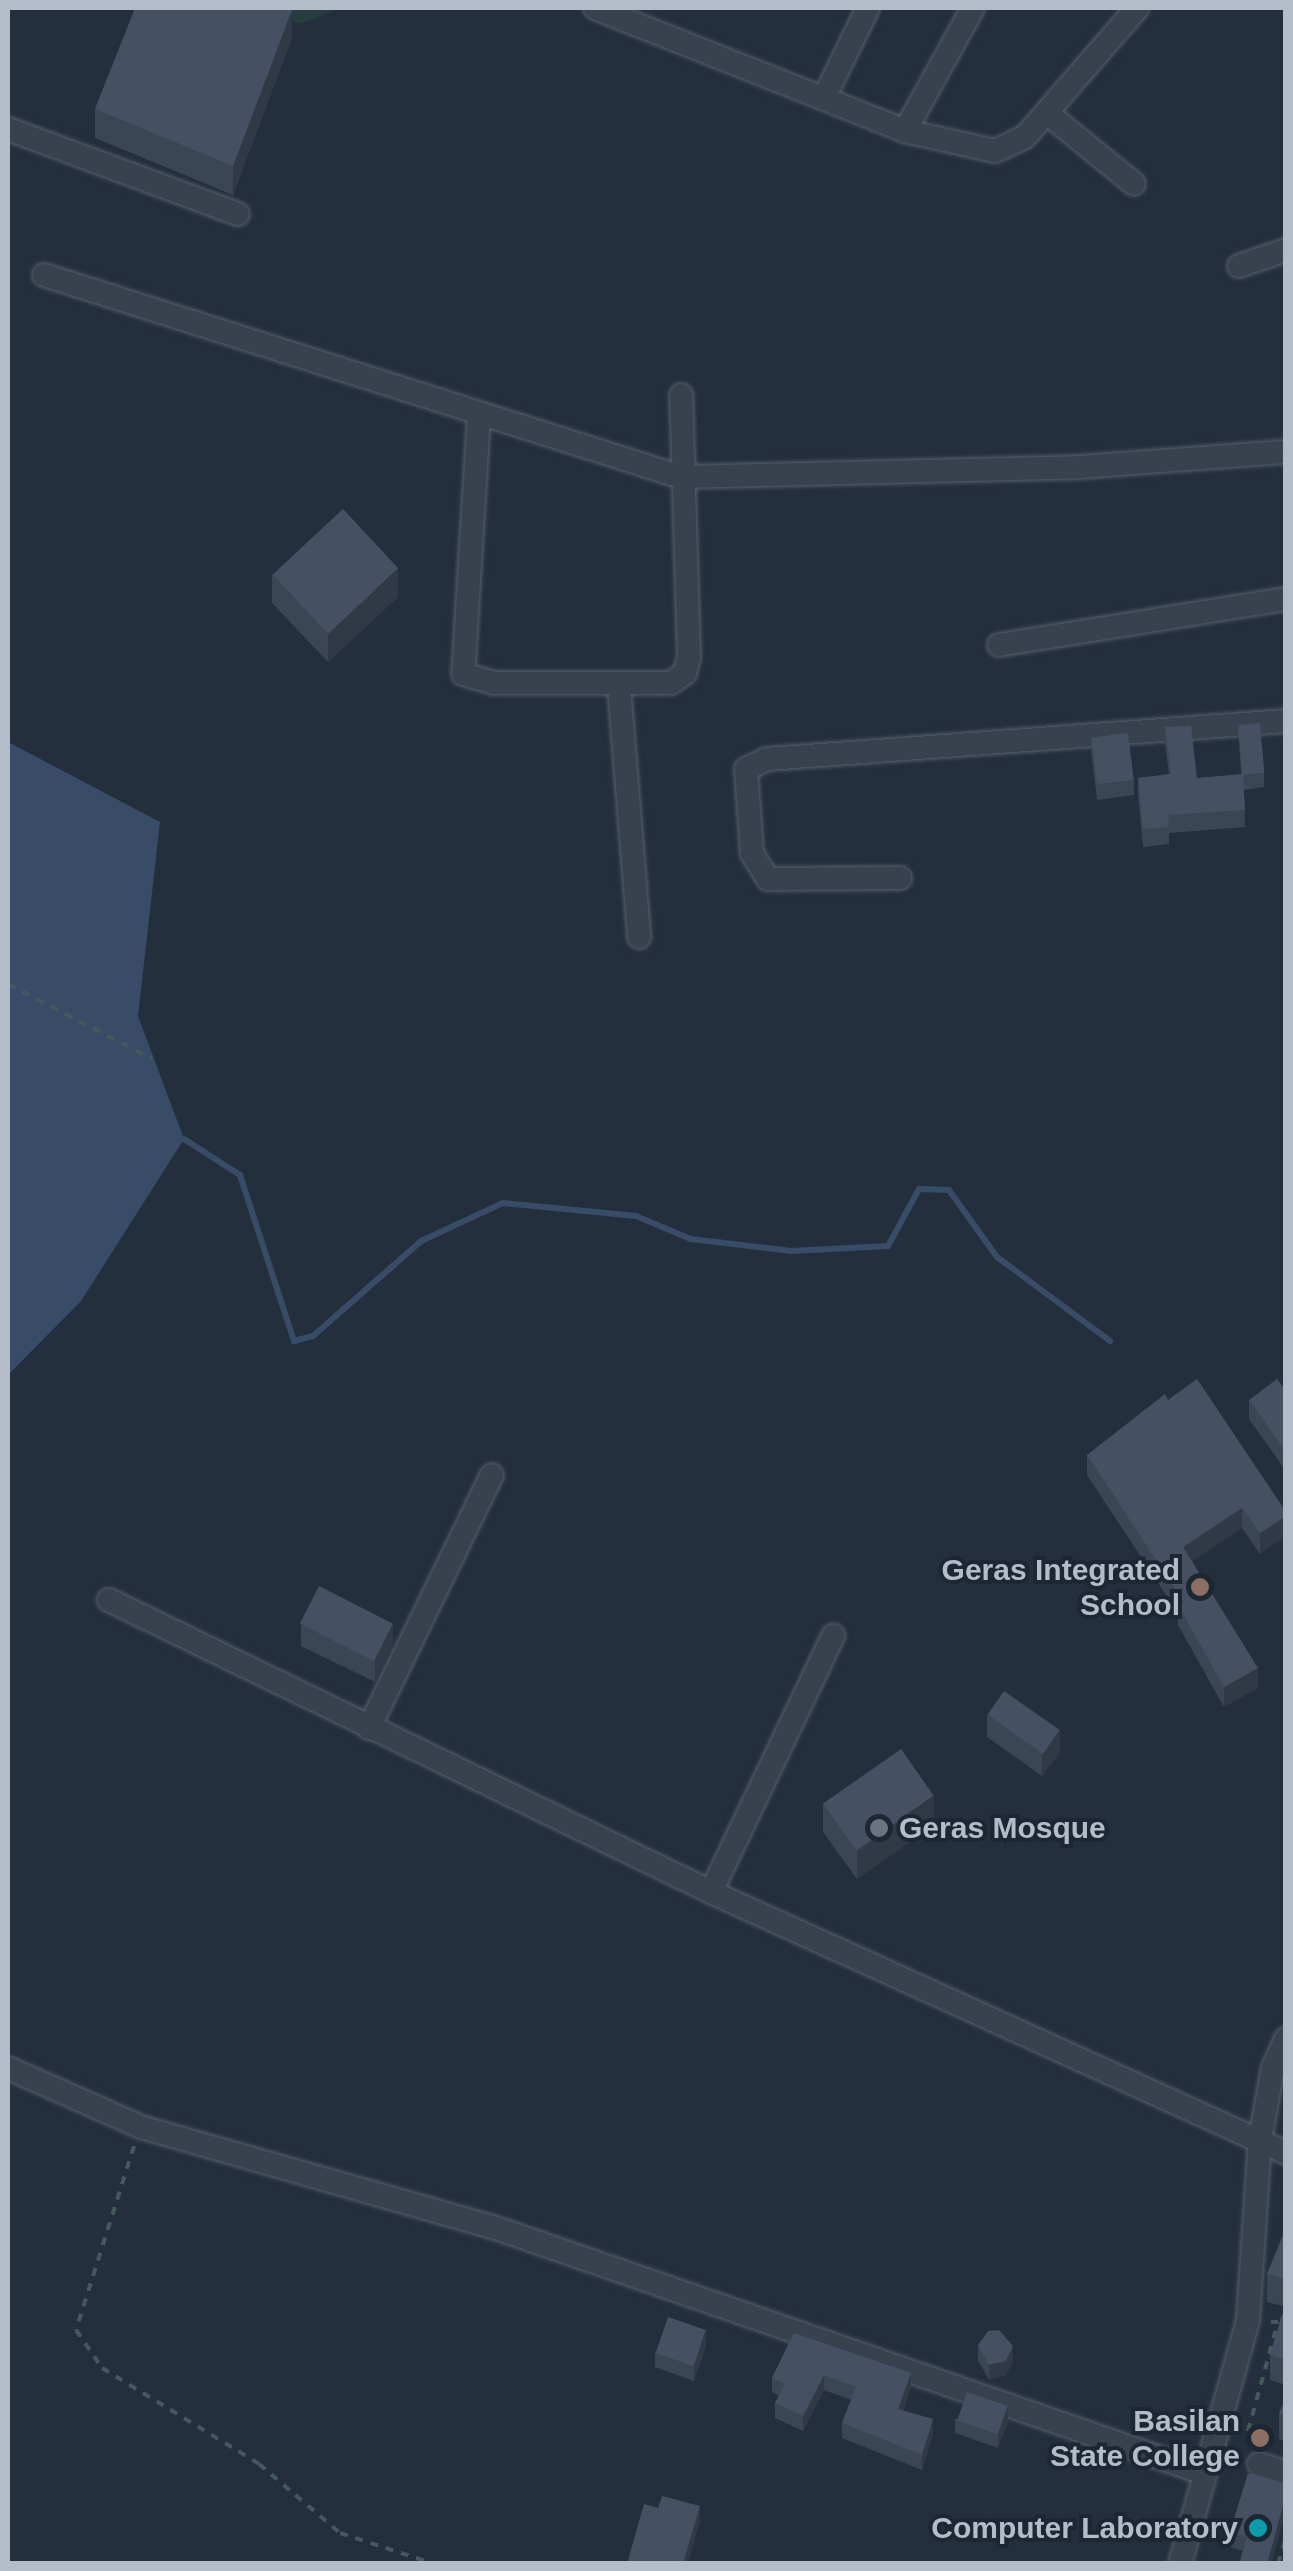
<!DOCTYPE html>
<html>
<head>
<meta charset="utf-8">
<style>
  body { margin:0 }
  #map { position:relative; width:1293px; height:2571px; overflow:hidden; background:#242f3e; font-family:Arial,sans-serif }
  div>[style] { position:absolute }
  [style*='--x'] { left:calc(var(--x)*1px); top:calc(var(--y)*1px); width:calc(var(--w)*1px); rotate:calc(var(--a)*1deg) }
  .green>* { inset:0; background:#263c3f }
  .water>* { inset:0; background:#394c67 }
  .stream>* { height:6px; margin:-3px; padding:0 3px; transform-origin:3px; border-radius:3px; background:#394c67 }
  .path>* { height:4px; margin-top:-2px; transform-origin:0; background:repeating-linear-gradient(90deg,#44595c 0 8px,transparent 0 16px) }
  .roads { filter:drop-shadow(0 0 2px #565f6c) drop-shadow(0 0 2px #565f6c) }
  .minor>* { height:22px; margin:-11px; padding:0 11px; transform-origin:11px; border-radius:11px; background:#38414e }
  .wall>* { inset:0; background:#3b4654 }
  .shaded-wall>* { inset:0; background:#303945 }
  .building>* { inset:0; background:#455162; transform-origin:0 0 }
  .dots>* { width:28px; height:28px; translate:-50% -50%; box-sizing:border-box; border:5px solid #1d2633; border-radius:50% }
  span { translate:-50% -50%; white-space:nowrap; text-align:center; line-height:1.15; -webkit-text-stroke:8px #1d2633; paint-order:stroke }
  .poi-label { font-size:30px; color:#b4bcc9; font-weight:700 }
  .right { translate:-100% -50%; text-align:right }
  .left { translate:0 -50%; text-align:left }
  .frame { position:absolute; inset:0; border:10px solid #b4bcc9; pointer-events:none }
</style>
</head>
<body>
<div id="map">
  <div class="green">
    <i style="clip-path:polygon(259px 8px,339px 8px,301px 24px)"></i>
  </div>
  <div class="water">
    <i style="clip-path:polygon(8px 742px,160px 822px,138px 1016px,184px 1139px,81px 1301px,8px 1375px)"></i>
  </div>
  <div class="stream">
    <i style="--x:184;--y:1139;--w:67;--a:32.7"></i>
    <i style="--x:240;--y:1175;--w:175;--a:72"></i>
    <i style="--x:294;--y:1341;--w:20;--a:-15"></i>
    <i style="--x:313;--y:1336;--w:144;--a:-41.3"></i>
    <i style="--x:421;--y:1241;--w:90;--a:-24.9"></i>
    <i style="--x:503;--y:1203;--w:134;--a:5.6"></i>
    <i style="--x:636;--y:1216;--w:60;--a:22.7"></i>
    <i style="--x:691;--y:1239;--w:101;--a:6.8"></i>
    <i style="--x:791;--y:1251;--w:97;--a:-3"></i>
    <i style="--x:888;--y:1246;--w:65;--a:-61.5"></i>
    <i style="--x:919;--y:1189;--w:30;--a:2"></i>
    <i style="--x:949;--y:1190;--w:82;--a:54.4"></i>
    <i style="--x:997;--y:1257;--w:141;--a:36.6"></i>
  </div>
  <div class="path">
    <i style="--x:8;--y:984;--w:162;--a:27.5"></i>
    <i style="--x:134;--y:2146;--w:193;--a:107.5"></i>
    <i style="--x:76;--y:2330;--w:46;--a:55.6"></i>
    <i style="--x:102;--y:2368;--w:184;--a:31.4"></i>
    <i style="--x:259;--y:2464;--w:106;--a:40.4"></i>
    <i style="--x:340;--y:2533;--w:100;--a:18.1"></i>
    <i style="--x:1251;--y:2446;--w:15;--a:-101"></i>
    <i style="--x:1248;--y:2431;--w:113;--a:-74.6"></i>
    <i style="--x:1278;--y:2322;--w:7;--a:180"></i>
    <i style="--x:1278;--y:2564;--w:28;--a:-73"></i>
  </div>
  <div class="roads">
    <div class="minor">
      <i style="--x:595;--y:8;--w:334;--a:21.6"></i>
      <i style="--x:905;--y:131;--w:92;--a:12.5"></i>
      <i style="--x:995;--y:151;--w:33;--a:-25"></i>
      <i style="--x:1025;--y:137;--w:171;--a:-49"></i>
      <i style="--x:825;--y:96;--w:98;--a:-64"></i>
      <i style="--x:1047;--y:113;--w:112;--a:39.2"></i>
      <i style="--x:8;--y:129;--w:245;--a:20.3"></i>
      <i style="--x:905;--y:131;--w:141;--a:-61.1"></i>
      <i style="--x:1239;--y:266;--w:50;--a:-18.8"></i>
      <i style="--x:44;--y:275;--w:668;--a:17.59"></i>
      <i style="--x:681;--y:477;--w:399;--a:-1.4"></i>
      <i style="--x:1080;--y:467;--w:207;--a:-4.2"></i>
      <i style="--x:479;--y:416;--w:258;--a:93.5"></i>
      <i style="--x:463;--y:674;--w:32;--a:16"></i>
      <i style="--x:494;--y:683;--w:177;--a:0"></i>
      <i style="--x:671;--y:683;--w:17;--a:-36"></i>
      <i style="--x:685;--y:673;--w:16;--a:-76"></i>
      <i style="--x:689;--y:657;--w:262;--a:-91.7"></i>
      <i style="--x:999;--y:645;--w:291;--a:-9.1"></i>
      <i style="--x:619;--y:686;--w:252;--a:85.4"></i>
      <i style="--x:900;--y:878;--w:132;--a:179.6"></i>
      <i style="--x:768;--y:879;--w:31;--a:-122"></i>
      <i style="--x:752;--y:853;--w:84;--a:-94.1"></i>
      <i style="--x:746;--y:769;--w:23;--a:-25"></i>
      <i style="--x:767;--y:759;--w:520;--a:-4.19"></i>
      <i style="--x:109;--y:1600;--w:669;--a:25.88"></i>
      <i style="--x:711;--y:1892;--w:631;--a:24.41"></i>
      <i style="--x:369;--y:1728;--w:281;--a:-64.1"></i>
      <i style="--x:711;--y:1892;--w:284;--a:-64.5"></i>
      <i style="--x:8;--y:2068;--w:145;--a:23.9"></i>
      <i style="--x:141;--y:2127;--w:369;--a:15.9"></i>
      <i style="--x:496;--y:2228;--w:749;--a:19.09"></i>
      <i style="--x:1259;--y:2464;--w:28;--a:17"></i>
      <i style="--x:1180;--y:2564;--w:253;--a:-74.4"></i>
      <i style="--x:1248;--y:2320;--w:180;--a:-86.2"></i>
      <i style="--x:1260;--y:2140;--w:73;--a:-79.8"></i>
      <i style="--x:1273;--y:2068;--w:32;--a:-66"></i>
    </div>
  </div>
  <div class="wall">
    <i style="clip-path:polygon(292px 38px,233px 195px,95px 138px,95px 109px)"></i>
    <i style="clip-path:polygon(272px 574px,398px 597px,328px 662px,272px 603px)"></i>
    <i style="clip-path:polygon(1238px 725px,1264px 773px,1264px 787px,1244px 790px,1245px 827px,1169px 833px,1169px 844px,1143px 847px,1138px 795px,1138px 778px,1169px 774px,1165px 745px,1165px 727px,1197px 778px,1241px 775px)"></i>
    <i style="clip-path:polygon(1091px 736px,1134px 780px,1134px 795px,1097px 800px,1091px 750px)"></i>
    <i style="clip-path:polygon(1286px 1391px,1286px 1471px,1249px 1419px,1249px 1400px)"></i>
    <i style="clip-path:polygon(1168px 1400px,1286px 1512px,1260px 1554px,1242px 1528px,1192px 1561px,1258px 1688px,1224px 1707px,1178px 1625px,1178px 1613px,1087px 1475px,1087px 1455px)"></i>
    <i style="clip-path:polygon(301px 1624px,393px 1644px,375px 1682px,301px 1646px)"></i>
    <i style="clip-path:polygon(987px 1715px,1060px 1752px,1042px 1776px,987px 1737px)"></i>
    <i style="clip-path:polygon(823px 1803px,934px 1825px,857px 1879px,823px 1832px)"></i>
    <i style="clip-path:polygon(1286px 2228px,1286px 2307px,1267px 2302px,1267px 2274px)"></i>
    <i style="clip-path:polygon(1286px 2316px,1286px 2385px,1270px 2380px,1270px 2355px)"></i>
    <i style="clip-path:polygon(794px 2333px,911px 2388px,903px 2410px,933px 2434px,922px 2470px,842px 2438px,842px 2423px,851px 2400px,824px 2390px,803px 2431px,775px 2418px,775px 2403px,779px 2396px,772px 2392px,772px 2378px)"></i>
    <i style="clip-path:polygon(706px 2345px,694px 2381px,655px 2367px,655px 2353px)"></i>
    <i style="clip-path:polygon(978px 2345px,1013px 2361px,1006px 2375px,989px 2380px,978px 2360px)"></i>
    <i style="clip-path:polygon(1286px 2396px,1286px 2441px,1279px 2439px,1279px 2414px)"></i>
    <i style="clip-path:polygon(955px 2419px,1008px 2421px,998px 2448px,955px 2433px)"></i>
    <i style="clip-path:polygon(1286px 2484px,1286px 2509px,1271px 2564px,1243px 2551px,1230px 2547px,1230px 2532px)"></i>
  </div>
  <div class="shaded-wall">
    <i style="clip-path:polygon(292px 10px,292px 38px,233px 195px,233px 166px)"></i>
    <i style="clip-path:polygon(398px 569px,398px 597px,328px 662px,328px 634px)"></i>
    <i style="clip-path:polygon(1242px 1508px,1242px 1528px,1183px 1567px,1183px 1547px)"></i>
    <i style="clip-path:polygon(1286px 1516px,1286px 1536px,1260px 1554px,1260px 1533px)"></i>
    <i style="clip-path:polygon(393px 1623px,393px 1644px,375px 1682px,375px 1660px)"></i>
    <i style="clip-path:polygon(1258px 1668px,1258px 1688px,1224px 1707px,1224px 1687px)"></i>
    <i style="clip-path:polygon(1060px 1730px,1060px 1752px,1042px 1776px,1042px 1755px)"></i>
    <i style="clip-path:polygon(934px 1796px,934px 1825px,857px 1879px,857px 1851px)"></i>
    <i style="clip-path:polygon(706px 2330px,706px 2345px,694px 2381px,694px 2366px)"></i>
    <i style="clip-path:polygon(1013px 2346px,1013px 2361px,1006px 2375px,989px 2380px,989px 2365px)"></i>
    <i style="clip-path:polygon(911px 2373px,911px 2388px,898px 2424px,898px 2409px)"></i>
    <i style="clip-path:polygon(824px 2375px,824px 2390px,803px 2431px,803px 2416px)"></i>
    <i style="clip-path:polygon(1008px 2406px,1008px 2421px,998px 2448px,998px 2433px)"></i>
    <i style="clip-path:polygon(933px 2419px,933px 2434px,922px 2470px,922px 2455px)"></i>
    <i style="clip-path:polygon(1286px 2494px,1286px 2509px,1271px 2564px,1267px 2564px)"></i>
    <i style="clip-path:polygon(700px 2506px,700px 2521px,688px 2564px,683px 2564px)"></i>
  </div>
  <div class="building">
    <i style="clip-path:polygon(135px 8px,286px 8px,292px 10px,233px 166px,95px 109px)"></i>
    <i style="left:343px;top:509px;width:81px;height:96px;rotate:47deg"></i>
    <i style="left:1260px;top:723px;width:50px;height:22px;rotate:85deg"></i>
    <i style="clip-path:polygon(1191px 726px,1197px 778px,1243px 774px,1245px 810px,1168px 815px,1169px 827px,1143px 829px,1138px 778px,1171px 774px,1165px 727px)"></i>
    <i style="left:1128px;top:733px;width:47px;height:37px;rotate:83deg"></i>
    <i style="clip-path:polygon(1197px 1379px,1286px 1512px,1286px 1516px,1260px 1533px,1242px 1508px,1183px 1547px,1258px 1668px,1224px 1687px,1178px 1605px,1184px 1602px,1087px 1455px,1165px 1394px,1168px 1400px)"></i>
    <i style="clip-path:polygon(1277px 1379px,1286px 1391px,1286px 1452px,1249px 1400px)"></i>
    <i style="left:319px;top:1586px;width:83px;height:42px;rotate:27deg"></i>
    <i style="left:1004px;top:1691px;width:68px;height:29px;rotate:35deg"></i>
    <i style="left:901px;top:1749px;width:57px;height:95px;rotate:55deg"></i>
    <i style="clip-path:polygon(1286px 2228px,1286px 2279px,1267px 2274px)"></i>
    <i style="clip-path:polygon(1282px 2314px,1286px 2316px,1286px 2360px,1270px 2355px)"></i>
    <i style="left:668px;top:2317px;width:40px;height:38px;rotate:19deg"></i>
    <i style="clip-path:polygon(999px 2330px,1013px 2346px,1006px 2361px,989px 2365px,978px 2345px,988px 2331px)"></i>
    <i style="clip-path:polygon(794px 2333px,911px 2373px,898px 2409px,933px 2419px,922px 2455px,842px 2423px,856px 2387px,824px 2375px,803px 2416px,775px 2403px,785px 2384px,772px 2378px)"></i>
    <i style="left:967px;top:2392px;width:43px;height:30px;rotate:19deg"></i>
    <i style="clip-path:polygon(1286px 2396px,1286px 2416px,1279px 2414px)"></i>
    <i style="clip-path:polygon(1248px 2473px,1286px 2484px,1286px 2494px,1267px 2564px,1239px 2564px,1247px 2537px,1230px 2532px)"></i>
    <i style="clip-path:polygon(662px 2496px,700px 2506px,683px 2564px,627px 2564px,644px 2504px,658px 2508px)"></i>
  </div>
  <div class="dots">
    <i style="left:1200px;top:1587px;background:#8d6e63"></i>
    <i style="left:879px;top:1828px;background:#6b7280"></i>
    <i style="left:1260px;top:2438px;background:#8d6e63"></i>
    <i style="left:1258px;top:2528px;background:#0f9aa8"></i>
  </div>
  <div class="poi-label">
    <span class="right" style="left:1180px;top:1587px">Geras Integrated<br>School</span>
    <span class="left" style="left:899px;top:1828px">Geras Mosque</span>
    <span class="right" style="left:1240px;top:2438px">Basilan<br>State College</span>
    <span class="right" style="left:1238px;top:2528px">Computer Laboratory</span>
  </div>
  <div class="frame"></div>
</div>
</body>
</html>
